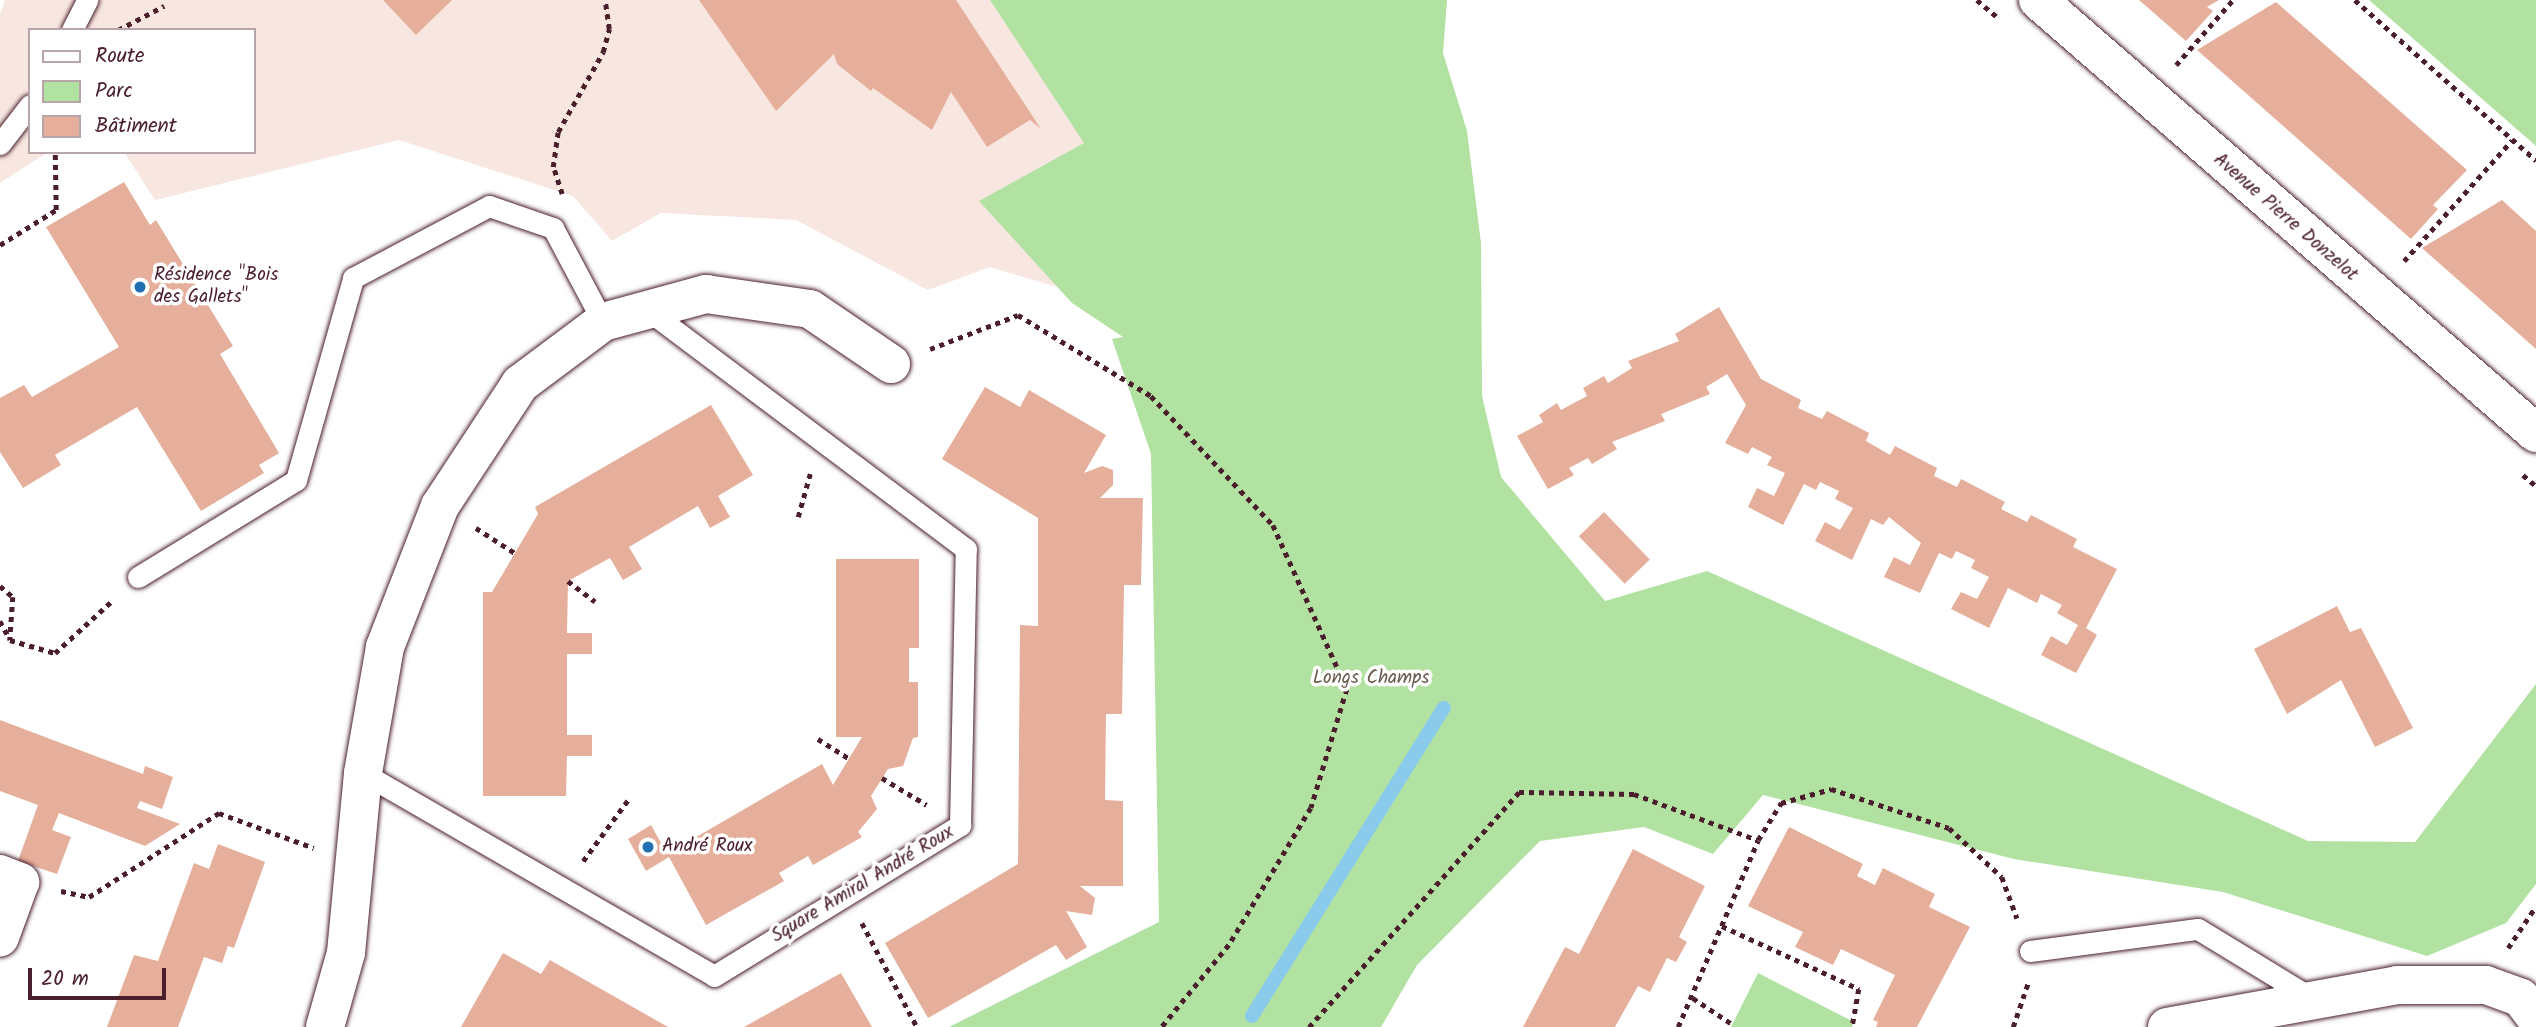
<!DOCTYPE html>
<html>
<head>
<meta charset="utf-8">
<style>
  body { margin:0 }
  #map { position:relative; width:2536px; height:1027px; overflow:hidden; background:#fff; font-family:Kalam,sans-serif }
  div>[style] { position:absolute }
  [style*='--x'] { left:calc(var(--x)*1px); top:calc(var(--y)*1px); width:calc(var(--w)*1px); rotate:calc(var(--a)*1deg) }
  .built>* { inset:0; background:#f8e7e1 }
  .green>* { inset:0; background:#b1e2a1 }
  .stream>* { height:14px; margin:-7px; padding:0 7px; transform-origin:7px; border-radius:7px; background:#8acbeb }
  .building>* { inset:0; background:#e6af9b; transform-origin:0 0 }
  .path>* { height:4.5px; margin-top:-2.25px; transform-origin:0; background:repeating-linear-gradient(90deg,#4a1f2b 0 5px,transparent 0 10px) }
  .roads { filter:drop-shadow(0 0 2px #4a1f2b) drop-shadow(0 0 2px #4a1f2b) }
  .service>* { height:21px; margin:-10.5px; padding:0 10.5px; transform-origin:10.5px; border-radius:10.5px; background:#fff }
  .minor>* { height:38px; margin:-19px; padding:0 19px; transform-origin:19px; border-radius:19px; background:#fff }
  .dots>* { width:19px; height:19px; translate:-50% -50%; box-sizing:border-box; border:4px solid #fff; border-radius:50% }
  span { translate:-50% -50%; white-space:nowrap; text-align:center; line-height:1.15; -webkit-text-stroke:7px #fff; paint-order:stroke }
  .street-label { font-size:19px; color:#4a1f2b }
  .poi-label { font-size:19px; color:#4a1f2b }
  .left { translate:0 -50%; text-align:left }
  .park-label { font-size:19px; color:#695a4e }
  .legend { position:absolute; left:28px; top:28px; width:228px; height:126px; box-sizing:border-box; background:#fff; border:2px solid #b7a5aa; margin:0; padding:9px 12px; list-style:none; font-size:21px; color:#4a1f2b }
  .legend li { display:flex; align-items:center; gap:14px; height:35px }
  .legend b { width:35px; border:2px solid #b7a5aa }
  .scale { position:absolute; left:28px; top:968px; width:138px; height:32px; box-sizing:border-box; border:4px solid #4a1f2b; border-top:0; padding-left:9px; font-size:21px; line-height:24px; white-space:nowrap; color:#4a1f2b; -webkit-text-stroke:5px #fff; paint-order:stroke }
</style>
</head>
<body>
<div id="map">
  <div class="built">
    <i style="clip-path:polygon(5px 0,1422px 0,1163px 319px,990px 267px,928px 290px,796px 220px,661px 213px,612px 241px,573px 196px,399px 140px,155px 200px,124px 152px,254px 152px,254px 30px,30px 30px,30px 152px,48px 152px,0 183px,0 15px)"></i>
  </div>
  <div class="green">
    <i style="clip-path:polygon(990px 0,1447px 0,1443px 53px,1467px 131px,1481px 243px,1482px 396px,1501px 477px,1605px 601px,1707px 571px,2308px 841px,2415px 842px,2536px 684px,2536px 884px,2506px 923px,2427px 956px,2223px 892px,2014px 859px,1763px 795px,1713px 854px,1644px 827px,1540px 841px,1417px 965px,1381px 1027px,949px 1027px,1159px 922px,1151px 454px,1112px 339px,1123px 337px,1072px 303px,979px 201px,1084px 143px)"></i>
    <i style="clip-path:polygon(2369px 0,2536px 0,2536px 146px)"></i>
    <i style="clip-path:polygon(1758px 973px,1854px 1022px,1852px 1027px,1731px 1027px)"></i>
  </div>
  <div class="stream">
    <i style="--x:1252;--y:1016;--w:363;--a:-58.1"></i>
  </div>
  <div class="building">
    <i style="clip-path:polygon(383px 0,452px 0,416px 35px)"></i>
    <i style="clip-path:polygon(699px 0,956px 0,1041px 129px,1030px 120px,987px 147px,951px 92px,932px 130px,873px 88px,871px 91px,837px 64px,834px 54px,776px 111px)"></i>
    <i style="clip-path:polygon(2139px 0,2219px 0,2207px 7px,2213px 11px,2186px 41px)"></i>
    <i style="clip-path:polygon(2276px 2px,2467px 170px,2433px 205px,2438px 209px,2411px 239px,2197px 50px)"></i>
    <i style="clip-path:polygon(124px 182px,150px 225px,156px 220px,233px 346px,220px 354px,279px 453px,259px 465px,264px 473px,201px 511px,137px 407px,55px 455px,61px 465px,23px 488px,0 452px,0 398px,24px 385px,32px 397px,119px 347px,46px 227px)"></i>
    <i style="clip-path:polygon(2502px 200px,2536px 231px,2536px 349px,2422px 248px)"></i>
    <i style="clip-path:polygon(1719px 307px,1761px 379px,1801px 400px,1798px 408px,1822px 419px,1827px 411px,1869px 433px,1866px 441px,1890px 455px,1895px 446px,1937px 468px,1934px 476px,1957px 487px,1961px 479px,2005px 502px,2001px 509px,2027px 522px,2031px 515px,2077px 539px,2073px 547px,2117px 569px,2086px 628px,2097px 635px,2076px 673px,2041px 655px,2051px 636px,2067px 645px,2078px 625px,2057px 613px,2062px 605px,2041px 594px,2037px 603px,2008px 588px,1989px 628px,1951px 609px,1961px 592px,1977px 599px,1989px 577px,1971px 568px,1975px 560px,1956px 551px,1952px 559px,1939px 553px,1920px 593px,1884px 577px,1894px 557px,1910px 565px,1921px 543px,1889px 517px,1883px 525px,1871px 519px,1852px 560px,1815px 541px,1825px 522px,1840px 530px,1853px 508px,1835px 499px,1839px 491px,1820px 482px,1816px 490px,1804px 484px,1783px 525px,1748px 507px,1757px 488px,1774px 496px,1785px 473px,1767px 465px,1772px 457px,1752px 447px,1748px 454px,1725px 443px,1746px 405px,1727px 374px,1706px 387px,1710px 394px,1661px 414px,1665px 421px,1612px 442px,1617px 449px,1592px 464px,1588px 458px,1569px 468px,1574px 475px,1548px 489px,1517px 436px,1543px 422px,1539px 415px,1557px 403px,1561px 410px,1587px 396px,1583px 388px,1604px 376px,1608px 383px,1632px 368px,1628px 361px,1679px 341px,1675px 334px)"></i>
    <i style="clip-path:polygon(985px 387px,1020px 407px,1029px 390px,1106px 435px,1084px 473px,1102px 466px,1113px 470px,1113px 485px,1100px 498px,1143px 498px,1141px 585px,1124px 585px,1122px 714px,1106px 714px,1105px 800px,1123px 801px,1123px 886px,1080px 886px,1095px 898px,1092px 915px,1066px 911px,1087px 947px,1066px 960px,1056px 945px,928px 1018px,885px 943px,1018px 864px,1020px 625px,1038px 626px,1038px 518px,942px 459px)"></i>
    <i style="clip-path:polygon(711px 405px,753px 475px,718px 496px,730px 517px,710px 528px,698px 506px,629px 547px,642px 569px,623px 580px,610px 558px,568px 581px,567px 633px,592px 633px,592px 654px,567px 654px,567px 735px,592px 735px,592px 756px,567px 756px,566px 796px,483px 796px,483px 592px,492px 592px,538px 514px,535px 507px)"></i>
    <i style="left:1604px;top:512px;width:66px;height:35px;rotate:46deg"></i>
    <i style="clip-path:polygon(836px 559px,919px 559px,919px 648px,909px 648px,909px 682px,918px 682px,918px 737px,913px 738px,903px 766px,888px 769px,871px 796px,877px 809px,858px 832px,862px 837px,813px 865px,808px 856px,779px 873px,784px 881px,706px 925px,669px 857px,646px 871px,628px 839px,651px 825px,667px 854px,822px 764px,833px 785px,862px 737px,836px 737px)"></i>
    <i style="clip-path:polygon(2337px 606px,2350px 632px,2361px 628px,2413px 728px,2375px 747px,2341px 680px,2287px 714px,2254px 649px)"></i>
    <i style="clip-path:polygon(0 720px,143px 774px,145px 766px,173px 777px,162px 809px,140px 801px,137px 808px,180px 824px,145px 846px,59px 813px,52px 830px,71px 837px,57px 874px,18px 861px,38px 805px,0 791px)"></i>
    <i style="clip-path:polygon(1789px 827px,1863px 864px,1857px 876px,1875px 885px,1883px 868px,1935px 894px,1929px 907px,1970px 927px,1917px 1027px,1876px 1027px,1878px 1022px,1873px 1020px,1895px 975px,1841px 949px,1833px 965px,1795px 947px,1803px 932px,1748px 906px)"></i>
    <i style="clip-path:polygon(218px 844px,265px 862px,234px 948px,228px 946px,222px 963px,204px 957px,178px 1027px,107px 1027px,134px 955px,158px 961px,194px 863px,209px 869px)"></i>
    <i style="clip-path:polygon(1633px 849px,1705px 886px,1679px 937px,1687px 942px,1676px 962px,1667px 958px,1650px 992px,1638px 986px,1615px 1027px,1523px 1027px,1565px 947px,1579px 954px)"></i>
    <i style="clip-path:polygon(503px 953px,541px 974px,550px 960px,668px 1027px,461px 1027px)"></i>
    <i style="clip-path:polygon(841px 973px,872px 1027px,744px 1027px)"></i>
  </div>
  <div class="path">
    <i style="--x:1977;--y:0;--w:26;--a:40"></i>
    <i style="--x:2355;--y:0;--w:242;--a:41.5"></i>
    <i style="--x:118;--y:30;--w:52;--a:-27.6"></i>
    <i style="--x:2176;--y:65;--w:86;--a:-48.8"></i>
    <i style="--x:562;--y:194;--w:28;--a:-108"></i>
    <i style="--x:553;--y:167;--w:35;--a:-82"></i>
    <i style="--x:558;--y:132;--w:92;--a:-60.6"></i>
    <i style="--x:603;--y:52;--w:24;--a:-75"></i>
    <i style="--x:609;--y:29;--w:29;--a:-98"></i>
    <i style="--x:0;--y:245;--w:66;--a:-32"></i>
    <i style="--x:56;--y:210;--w:58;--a:-91"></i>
    <i style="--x:2404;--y:261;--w:162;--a:-48.2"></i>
    <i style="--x:930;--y:349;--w:94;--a:-21.1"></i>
    <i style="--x:1018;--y:315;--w:156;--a:31.3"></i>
    <i style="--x:1151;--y:396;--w:178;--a:46.6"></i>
    <i style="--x:1273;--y:525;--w:180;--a:65.7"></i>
    <i style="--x:1347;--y:689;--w:124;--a:106.8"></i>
    <i style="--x:1311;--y:808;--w:160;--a:120.9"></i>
    <i style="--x:1229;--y:945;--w:106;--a:129.3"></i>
    <i style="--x:2523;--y:475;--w:17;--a:40"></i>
    <i style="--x:798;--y:517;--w:45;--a:-74.4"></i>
    <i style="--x:476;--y:528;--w:46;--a:32.7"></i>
    <i style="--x:568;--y:581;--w:34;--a:37"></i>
    <i style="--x:0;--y:586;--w:17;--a:40"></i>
    <i style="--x:13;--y:597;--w:43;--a:94"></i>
    <i style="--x:10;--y:640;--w:47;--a:16.1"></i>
    <i style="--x:55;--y:653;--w:79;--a:-42.4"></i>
    <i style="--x:0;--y:621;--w:21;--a:61"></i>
    <i style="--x:818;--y:739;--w:36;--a:32"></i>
    <i style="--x:882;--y:778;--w:52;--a:31"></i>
    <i style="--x:583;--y:861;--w:76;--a:-53.6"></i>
    <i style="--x:61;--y:891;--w:29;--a:12"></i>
    <i style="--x:89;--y:897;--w:155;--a:-32.9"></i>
    <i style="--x:219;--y:813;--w:101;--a:20.2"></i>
    <i style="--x:862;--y:923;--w:118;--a:62.1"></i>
    <i style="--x:1722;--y:926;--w:151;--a:24.7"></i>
    <i style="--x:1859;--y:989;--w:39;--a:100"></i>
    <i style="--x:2508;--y:948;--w:50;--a:-56.3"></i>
    <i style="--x:1693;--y:998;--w:47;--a:33.7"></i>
    <i style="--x:1309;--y:1027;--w:315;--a:-48.2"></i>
    <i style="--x:1519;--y:792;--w:115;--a:1"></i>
    <i style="--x:1634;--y:794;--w:132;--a:20.4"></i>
    <i style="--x:1758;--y:840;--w:44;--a:-58.1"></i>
    <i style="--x:1781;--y:803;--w:52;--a:-15.6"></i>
    <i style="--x:1831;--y:789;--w:124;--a:18.3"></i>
    <i style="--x:1949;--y:828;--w:72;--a:42.8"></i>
    <i style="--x:2002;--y:877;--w:44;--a:69.9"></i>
    <i style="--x:1678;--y:1027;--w:203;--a:-66.8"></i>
    <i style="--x:2013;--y:1027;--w:46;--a:-71.2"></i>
  </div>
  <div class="roads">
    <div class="service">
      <i style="--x:72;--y:30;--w:34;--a:-63"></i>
      <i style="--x:0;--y:144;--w:49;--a:-52.4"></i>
      <i style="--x:138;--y:577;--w:185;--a:-31.5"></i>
      <i style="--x:296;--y:480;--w:210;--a:-74.2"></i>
      <i style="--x:353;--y:278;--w:154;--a:-27.9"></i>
      <i style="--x:489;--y:206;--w:68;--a:19"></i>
      <i style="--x:553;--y:228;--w:106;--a:62"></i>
      <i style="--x:363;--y:773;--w:405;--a:30"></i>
      <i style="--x:714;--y:976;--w:289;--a:-31.5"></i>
      <i style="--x:960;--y:825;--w:276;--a:-88.8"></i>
      <i style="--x:966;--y:549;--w:401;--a:-143.1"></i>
      <i style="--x:2030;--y:951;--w:169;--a:-7.5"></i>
      <i style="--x:2198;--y:929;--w:132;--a:31.4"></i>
    </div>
    <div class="minor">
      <i style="--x:2038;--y:0;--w:660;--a:41.01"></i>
      <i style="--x:0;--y:874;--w:22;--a:22"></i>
      <i style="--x:20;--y:882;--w:59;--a:110"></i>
      <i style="--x:325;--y:1027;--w:77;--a:-74.2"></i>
      <i style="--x:346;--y:953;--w:181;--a:-84.6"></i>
      <i style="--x:363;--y:773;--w:128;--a:-80.1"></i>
      <i style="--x:385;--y:647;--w:151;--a:-68.7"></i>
      <i style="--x:440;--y:506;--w:146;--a:-56.7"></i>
      <i style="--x:520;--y:384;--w:104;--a:-36.8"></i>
      <i style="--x:603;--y:322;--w:107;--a:-15.2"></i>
      <i style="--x:706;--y:294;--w:105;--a:8.2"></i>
      <i style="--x:810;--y:309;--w:98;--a:34.2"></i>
      <i style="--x:2167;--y:1027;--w:234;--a:-10.3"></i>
      <i style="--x:2397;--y:985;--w:89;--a:0"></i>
      <i style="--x:2486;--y:985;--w:37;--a:20"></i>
      <i style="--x:2521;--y:998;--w:25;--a:53"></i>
    </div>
  </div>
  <div class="dots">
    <i style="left:140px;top:287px;background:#1f6fb2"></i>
    <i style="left:648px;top:847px;background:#1f6fb2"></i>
  </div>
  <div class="street-label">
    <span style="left:2285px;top:218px;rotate:41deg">Avenue Pierre Donzelot</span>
    <span style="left:863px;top:885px;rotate:-31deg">Square Amiral André Roux</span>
  </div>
  <div class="poi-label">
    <span class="left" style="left:154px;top:287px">Résidence "Bois<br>des Gallets"</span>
    <span class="left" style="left:662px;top:847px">André Roux</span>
  </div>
  <div class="park-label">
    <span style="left:1371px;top:679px">Longs Champs</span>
  </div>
  <ul class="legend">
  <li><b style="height:9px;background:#fff"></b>Route</li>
  <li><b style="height:19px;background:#b1e2a1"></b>Parc</li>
  <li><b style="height:19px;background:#e6af9b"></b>Bâtiment</li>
  </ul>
  <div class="scale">20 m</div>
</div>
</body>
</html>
